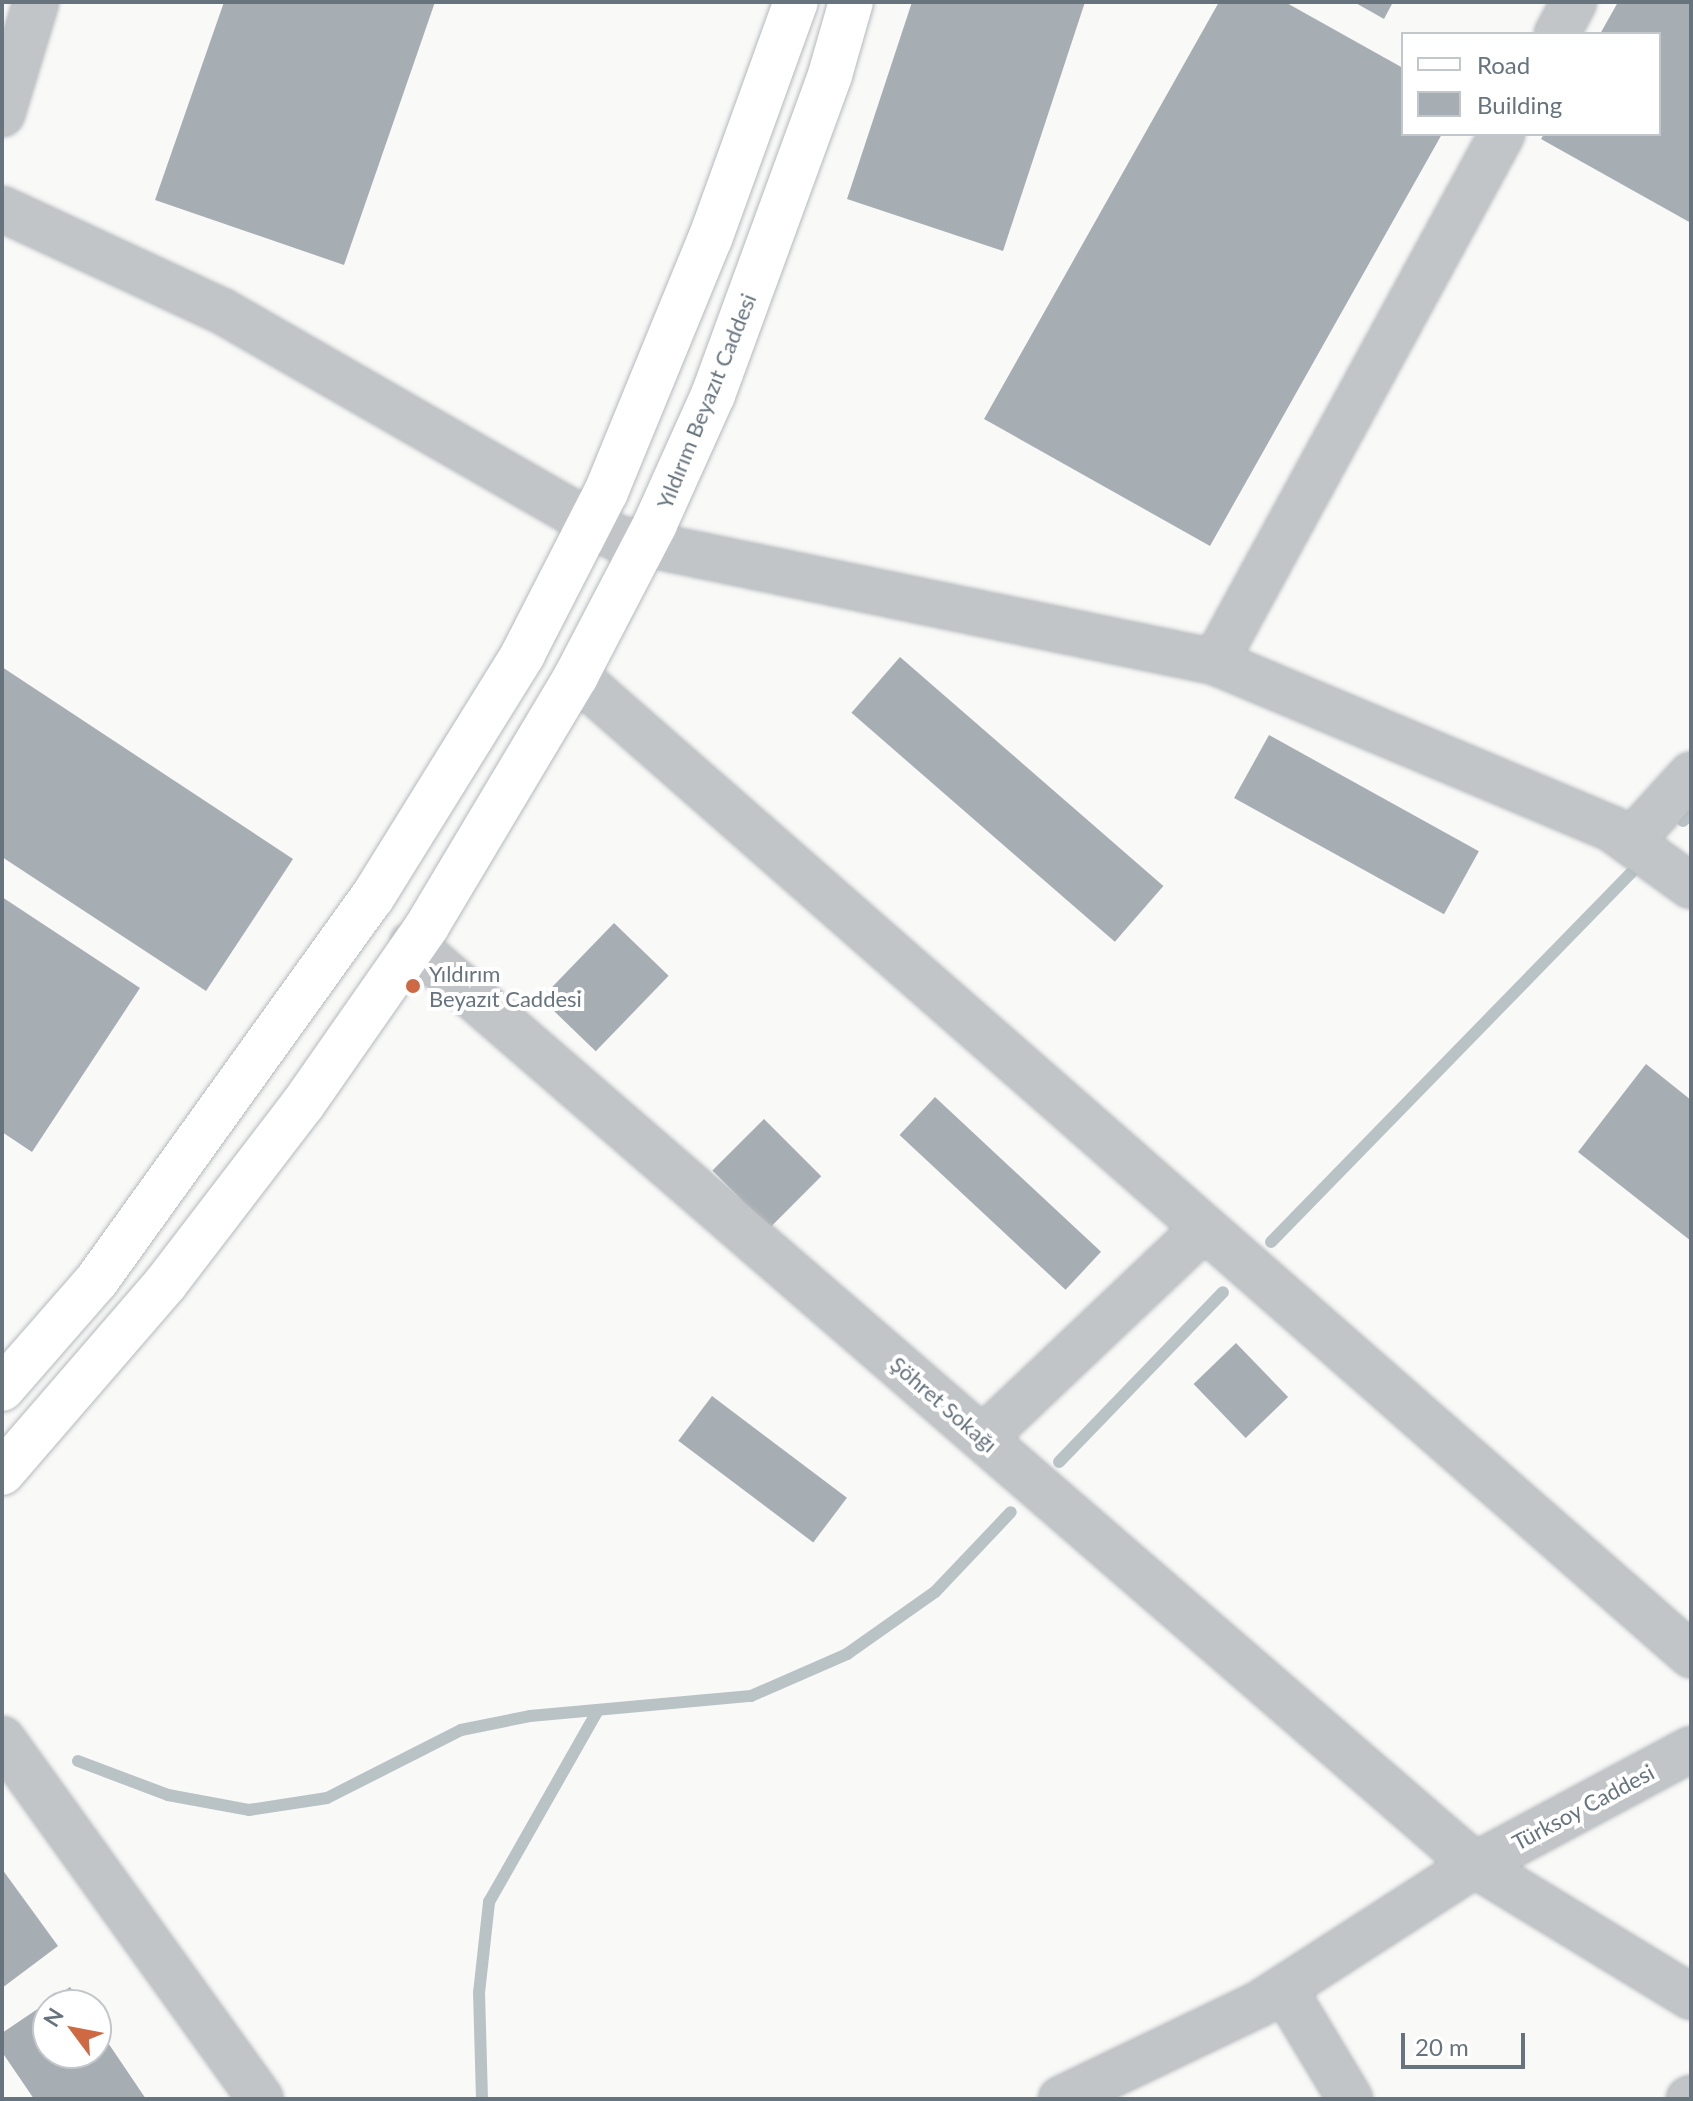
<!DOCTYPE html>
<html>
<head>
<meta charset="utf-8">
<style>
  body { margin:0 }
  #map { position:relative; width:1693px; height:2101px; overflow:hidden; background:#f9f9f8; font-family:Lato,sans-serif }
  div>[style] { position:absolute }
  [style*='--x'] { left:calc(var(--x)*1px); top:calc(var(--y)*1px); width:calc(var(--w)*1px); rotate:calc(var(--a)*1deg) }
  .stream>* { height:12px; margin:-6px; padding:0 6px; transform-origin:6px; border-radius:6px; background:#b9c3c6 }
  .building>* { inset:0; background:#a7aeb3; transform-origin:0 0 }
  .roads { filter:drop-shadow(0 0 2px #b5b9bc) drop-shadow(0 0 2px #b5b9bc) }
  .minor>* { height:44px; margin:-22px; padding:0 22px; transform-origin:22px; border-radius:22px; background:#c1c5c8 }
  .major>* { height:44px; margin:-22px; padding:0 22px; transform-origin:22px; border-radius:22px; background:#fff }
  .dots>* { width:22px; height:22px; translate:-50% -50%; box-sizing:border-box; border:4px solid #fff; border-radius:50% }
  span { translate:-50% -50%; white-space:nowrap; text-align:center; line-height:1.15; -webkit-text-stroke:8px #fff; paint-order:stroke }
  .street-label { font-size:22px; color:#67747e }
  .poi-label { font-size:22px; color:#67747e }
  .left { translate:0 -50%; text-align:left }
  .frame { position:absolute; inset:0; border:4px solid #67747e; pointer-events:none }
  .legend { position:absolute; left:1401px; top:32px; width:260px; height:104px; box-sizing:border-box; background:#fff; border:2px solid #c2c7cb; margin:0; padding:10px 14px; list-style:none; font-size:24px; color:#67747e }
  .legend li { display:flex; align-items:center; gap:16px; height:40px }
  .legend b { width:40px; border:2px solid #c2c7cb }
  .north { position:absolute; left:32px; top:1989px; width:80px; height:80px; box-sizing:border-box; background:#fff; border:2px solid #c2c7cb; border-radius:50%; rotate:302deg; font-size:22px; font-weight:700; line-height:32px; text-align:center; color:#67747e }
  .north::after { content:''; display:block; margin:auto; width:28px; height:36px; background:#ce6943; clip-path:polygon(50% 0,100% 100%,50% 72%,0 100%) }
  .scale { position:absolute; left:1401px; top:2033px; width:124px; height:36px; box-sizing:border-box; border:4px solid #67747e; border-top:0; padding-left:10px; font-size:24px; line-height:28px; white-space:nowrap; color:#67747e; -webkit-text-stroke:6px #fff; paint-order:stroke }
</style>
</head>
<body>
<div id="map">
  <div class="stream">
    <i style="--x:1683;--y:821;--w:11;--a:-45"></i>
    <i style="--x:1271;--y:1242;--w:517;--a:-45.71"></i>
    <i style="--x:1059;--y:1462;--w:236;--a:-46"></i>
    <i style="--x:78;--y:1761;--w:96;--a:20.7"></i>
    <i style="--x:168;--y:1795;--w:82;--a:10.5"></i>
    <i style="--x:249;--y:1810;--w:79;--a:-8.7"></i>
    <i style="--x:327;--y:1798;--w:150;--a:-26.9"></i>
    <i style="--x:461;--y:1730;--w:70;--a:-11.5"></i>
    <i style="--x:530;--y:1716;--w:222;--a:-5.2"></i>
    <i style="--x:751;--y:1696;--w:105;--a:-23.6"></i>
    <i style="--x:847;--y:1654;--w:108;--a:-35.2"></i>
    <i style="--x:935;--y:1592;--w:110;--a:-46.5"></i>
    <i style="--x:482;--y:2099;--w:106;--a:-91.6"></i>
    <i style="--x:479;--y:1993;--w:92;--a:-83.7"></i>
    <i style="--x:489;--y:1902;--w:219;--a:-60.4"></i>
  </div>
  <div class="building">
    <i style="clip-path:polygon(224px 2px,435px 2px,344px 265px,155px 200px)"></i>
    <i style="clip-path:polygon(912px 2px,1085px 2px,1003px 251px,847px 199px)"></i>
    <i style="clip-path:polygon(1219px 2px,1285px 2px,1403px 68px,1403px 134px,1442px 134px,1210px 546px,984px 419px)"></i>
    <i style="clip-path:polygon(1354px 2px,1393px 2px,1384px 19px)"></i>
    <i style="clip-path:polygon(1618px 2px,1691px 2px,1691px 223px,1541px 139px,1544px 134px,1659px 134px,1659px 34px,1600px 34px)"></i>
    <i style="left:900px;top:657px;width:349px;height:74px;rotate:41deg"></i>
    <i style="clip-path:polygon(2px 667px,293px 859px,206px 991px,2px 857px)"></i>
    <i style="left:1269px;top:735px;width:240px;height:72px;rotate:29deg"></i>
    <i style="clip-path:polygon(2px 897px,140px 988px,32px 1152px,2px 1132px)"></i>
    <i style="left:614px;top:923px;width:76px;height:105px;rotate:44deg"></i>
    <i style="clip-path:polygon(1646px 1064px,1691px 1100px,1691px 1241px,1578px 1152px)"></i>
    <i style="left:935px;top:1097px;width:227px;height:52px;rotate:43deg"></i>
    <i style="left:764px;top:1119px;width:81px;height:73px;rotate:45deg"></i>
    <i style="left:1236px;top:1343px;width:75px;height:59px;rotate:46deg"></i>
    <i style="left:712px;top:1396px;width:169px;height:56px;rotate:37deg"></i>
    <i style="clip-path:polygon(2px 1869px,58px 1946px,2px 1988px)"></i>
    <i style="clip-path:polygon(70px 1987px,83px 2005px,48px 2005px,48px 2053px,96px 2053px,96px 2025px,146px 2099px,34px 2099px,2px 2052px,2px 2033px)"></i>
  </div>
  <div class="roads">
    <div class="minor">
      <i style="--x:1557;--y:34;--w:36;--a:-62"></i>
      <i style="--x:2;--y:114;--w:117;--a:-73.1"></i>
      <i style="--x:2;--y:209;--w:242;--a:24.9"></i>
      <i style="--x:222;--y:311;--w:456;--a:29.9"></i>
      <i style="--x:617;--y:538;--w:611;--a:11.71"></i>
      <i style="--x:1215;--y:662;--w:431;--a:22.8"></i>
      <i style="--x:1612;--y:829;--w:97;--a:35.8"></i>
      <i style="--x:1215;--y:662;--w:601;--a:-61.47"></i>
      <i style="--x:576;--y:676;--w:1484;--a:41.28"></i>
      <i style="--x:1630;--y:842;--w:91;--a:-47.7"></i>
      <i style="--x:412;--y:944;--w:1406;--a:40.91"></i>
      <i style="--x:1475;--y:1865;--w:253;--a:31.4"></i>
      <i style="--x:983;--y:1438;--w:303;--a:-43.5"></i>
      <i style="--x:2;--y:1739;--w:443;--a:54.3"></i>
      <i style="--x:1284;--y:1989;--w:128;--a:59"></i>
      <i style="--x:1061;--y:2099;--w:220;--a:-25.6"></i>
      <i style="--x:1259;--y:2004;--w:257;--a:-32.8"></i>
      <i style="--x:1475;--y:1865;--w:245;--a:-28.2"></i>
      <i style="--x:1689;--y:2099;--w:2;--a:-27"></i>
    </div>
    <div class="major">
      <i style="--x:2;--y:1389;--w:145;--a:-48.9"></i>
      <i style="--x:97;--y:1280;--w:471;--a:-54.3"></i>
      <i style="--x:372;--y:898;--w:287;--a:-58.2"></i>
      <i style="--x:523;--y:654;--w:182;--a:-62.9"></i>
      <i style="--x:606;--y:492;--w:274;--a:-67.7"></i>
      <i style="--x:710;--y:239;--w:252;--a:-70.1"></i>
      <i style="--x:2;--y:1473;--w:251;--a:-49.2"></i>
      <i style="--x:166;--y:1283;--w:225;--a:-52.6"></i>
      <i style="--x:303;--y:1104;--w:217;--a:-55.1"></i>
      <i style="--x:427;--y:926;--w:291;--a:-59.2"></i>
      <i style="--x:576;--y:676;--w:171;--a:-62.5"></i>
      <i style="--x:655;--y:524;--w:141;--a:-65.8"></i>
      <i style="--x:713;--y:395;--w:341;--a:-69.9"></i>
      <i style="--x:830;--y:75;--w:76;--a:-74"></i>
    </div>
  </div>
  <div class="dots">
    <i style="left:413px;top:986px;background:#ce6943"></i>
  </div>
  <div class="street-label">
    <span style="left:706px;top:401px;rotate:-68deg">Yıldırım Beyazıt Caddesi</span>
    <span style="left:944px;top:1404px;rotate:41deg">Şöhret Sokağı</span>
    <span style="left:1583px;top:1807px;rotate:-28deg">Türksoy Caddesi</span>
  </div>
  <div class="poi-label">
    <span class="left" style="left:429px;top:986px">Yıldırım<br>Beyazıt Caddesi</span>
  </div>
  <div class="frame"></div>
  <ul class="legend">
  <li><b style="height:10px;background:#fff"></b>Road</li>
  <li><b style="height:22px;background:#a7aeb3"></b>Building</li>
  </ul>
  <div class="north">N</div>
  <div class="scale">20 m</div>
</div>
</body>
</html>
